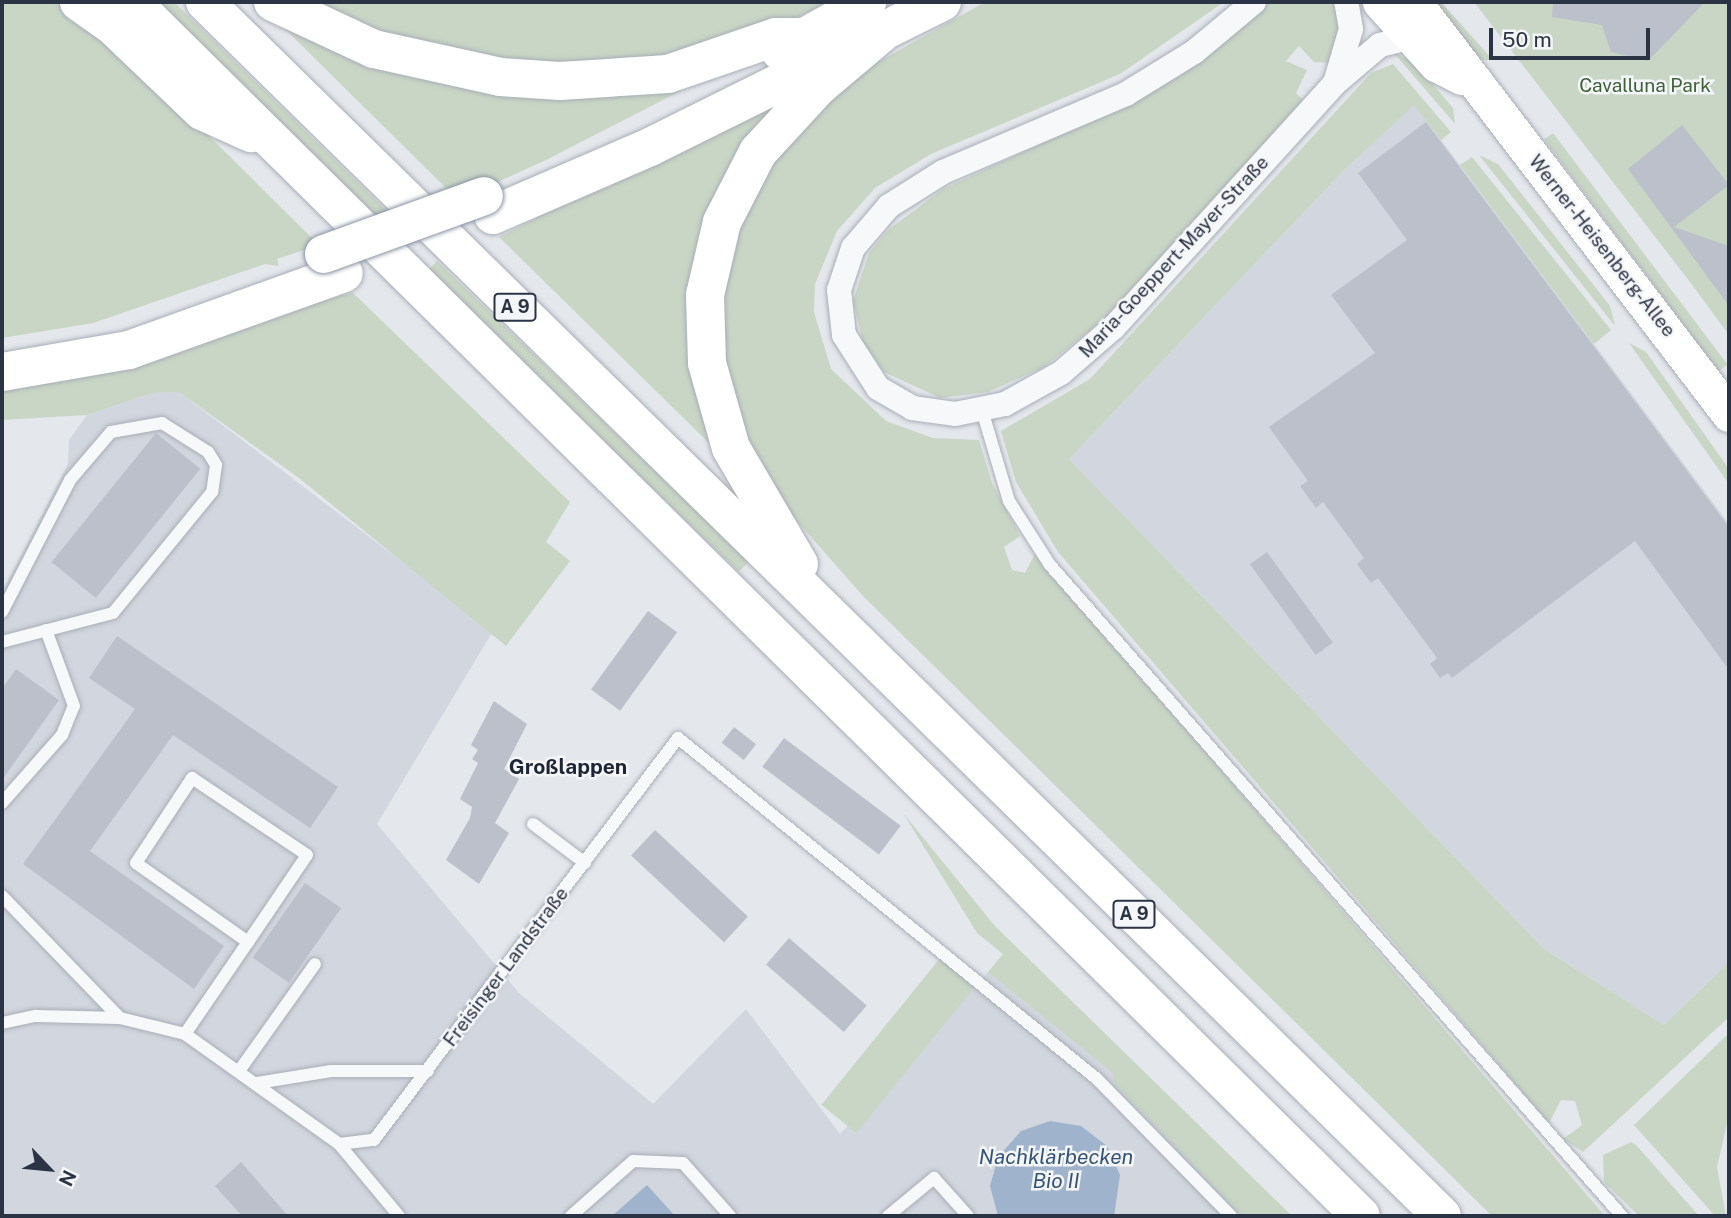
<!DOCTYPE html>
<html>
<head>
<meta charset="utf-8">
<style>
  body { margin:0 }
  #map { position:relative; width:1731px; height:1218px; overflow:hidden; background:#e4e7ec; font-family:"Public Sans",sans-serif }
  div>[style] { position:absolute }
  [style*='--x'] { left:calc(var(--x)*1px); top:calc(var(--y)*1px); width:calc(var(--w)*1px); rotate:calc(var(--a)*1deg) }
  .built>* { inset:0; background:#d2d6de }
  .green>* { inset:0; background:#c9d6c5; transform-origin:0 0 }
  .water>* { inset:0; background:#9fb4cc }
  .building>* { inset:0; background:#bbc0ca; transform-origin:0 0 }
  .roads { filter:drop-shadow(0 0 2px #a9aeb7) drop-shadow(0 0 2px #a9aeb7) }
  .lane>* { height:12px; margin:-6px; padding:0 6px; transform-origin:6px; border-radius:6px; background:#f7f8fa }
  .street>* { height:24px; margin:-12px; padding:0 12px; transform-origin:12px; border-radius:12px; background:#f7f8fa }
  .secondary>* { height:35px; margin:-17.5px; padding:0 17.5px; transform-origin:17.5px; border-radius:17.5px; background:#fff }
  .highway>* { height:38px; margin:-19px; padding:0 19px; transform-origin:19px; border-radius:19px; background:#fff }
  .bridges { filter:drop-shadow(0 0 2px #8b94a3) drop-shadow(0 0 2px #8b94a3) }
  .highway-bridge>* { height:38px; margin:-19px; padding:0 19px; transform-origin:19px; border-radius:19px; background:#fff }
  span { translate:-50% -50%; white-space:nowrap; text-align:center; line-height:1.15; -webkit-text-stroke:5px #f4f6f9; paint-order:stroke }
  .shield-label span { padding:2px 5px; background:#f4f6f9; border:2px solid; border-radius:5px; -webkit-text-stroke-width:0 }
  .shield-label { font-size:18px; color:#2b3445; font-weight:700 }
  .park-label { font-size:19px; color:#3f6138 }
  .street-label { font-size:19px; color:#2b3445 }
  .neighbourhood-label { font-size:21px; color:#1d2536; font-weight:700 }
  .water-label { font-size:21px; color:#34527a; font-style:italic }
  .frame { position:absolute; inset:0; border:4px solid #2b3445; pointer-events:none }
  .north { position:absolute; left:14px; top:1134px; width:70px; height:70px; -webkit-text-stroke:5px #f4f6f9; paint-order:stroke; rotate:116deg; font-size:19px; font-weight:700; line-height:28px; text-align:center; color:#2b3445 }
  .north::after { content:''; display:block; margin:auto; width:24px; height:32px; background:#2b3445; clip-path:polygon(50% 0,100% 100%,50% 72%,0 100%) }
  .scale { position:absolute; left:1489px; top:28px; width:161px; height:32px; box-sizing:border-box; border:4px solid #2b3445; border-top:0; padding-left:9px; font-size:21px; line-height:24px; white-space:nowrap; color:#2b3445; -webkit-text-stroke:5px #f4f6f9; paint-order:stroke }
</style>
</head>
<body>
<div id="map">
  <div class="built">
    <i style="clip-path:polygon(1414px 104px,1729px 524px,1729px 962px,1664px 1025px,1544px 949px,1069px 459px,1343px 171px)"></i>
    <i style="clip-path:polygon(179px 392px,493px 631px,377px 824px,519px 993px,653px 1104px,746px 1009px,840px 1134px,1004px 955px,1267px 1216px,2px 1216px,2px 592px,68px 464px,69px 440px,87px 415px,152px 393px)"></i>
  </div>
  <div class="green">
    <i style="clip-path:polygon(2px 2px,56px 2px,111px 39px,319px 245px,277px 259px,279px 266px,265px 264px,93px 323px,2px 338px)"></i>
    <i style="clip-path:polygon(159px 2px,174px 2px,392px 216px,379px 221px)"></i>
    <i style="clip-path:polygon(289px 2px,829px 2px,787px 22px,623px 69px,437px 56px)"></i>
    <i style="clip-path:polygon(985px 2px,1224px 2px,1120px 74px,931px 154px,875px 188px,837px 231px,815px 284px,814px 312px,831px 369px,886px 421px,933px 438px,979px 440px,992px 483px,1020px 536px,1004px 547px,1012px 570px,1025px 573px,1035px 554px,1605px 1216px,1492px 1216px,863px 596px,766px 486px,725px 395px,720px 273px,766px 159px,855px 75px)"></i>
    <i style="clip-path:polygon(1270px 2px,1337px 2px,1342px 22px,1335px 63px,1314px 62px,1299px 46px,1286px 61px,1307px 70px,1296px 93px,1304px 101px,1106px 317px,1044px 367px,988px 392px,940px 398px,884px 372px,863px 342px,853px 301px,869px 253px,888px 230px,943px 189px,1149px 94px)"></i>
    <i style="clip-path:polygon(1431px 2px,1441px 2px,1493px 60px,1481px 60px)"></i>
    <i style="clip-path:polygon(1474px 2px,1729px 2px,1729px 335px,1690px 282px)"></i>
    <i style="clip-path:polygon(280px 24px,423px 72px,737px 62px,544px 161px,493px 184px,489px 177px,451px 193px)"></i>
    <i style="clip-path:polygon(1393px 52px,1414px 62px,1453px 108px,1455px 124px)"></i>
    <i style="clip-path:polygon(1393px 64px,1451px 132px,1441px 140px,1414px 105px,1343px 171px,1069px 459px,1544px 949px,1664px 1025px,1729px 962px,1729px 1017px,1583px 1152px,1563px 1139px,1582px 1125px,1575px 1101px,1561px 1100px,1549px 1123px,1058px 552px,1016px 482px,1001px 431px,1090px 379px,1371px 73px)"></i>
    <i style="clip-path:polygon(794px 78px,725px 182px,712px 446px,499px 237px,536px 219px,533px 211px)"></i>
    <i style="left:1553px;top:133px;width:290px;height:11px;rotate:53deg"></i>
    <i style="clip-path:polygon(1479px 155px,1498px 164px,1610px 306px,1615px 326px)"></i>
    <i style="clip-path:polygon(1472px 157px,1611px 330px,1594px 344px,1460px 165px)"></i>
    <i style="left:437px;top:261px;width:433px;height:14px;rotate:44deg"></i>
    <i style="clip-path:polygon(353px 293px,570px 502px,546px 542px,570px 561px,506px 646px,299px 478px,179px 392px,152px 393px,87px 415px,2px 420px,2px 377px)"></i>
    <i style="clip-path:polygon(1629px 343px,1646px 352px,1729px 469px,1729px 484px)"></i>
    <i style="clip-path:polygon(903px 813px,995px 926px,1292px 1216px,1243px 1216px,1114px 1083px,1113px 1073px,988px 972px,1003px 954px,977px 933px)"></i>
    <i style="left:941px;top:957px;width:45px;height:190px;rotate:39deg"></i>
    <i style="clip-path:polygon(1729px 1033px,1729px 1115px,1717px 1167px,1726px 1216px,1715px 1216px,1634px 1125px)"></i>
    <i style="clip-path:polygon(1631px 1142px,1636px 1145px,1699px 1216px,1639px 1216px,1604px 1182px,1603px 1155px)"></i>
  </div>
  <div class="water">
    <i style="clip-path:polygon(1050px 1121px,1081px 1126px,1107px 1146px,1120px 1175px,1114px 1216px,998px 1216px,990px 1186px,998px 1157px,1021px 1131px)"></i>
    <i style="clip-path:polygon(647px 1185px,675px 1216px,612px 1216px)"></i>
  </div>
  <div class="building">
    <i style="clip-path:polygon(1553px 2px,1705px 2px,1648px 61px,1611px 52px,1602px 25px,1552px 17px)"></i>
    <i style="clip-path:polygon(1426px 122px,1729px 527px,1729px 670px,1635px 541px,1452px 678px,1448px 673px,1440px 678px,1430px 664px,1437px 658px,1378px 578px,1371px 583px,1357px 564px,1364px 558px,1323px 502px,1316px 508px,1300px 486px,1308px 481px,1269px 427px,1375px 353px,1331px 295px,1407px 240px,1358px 173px)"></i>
    <i style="clip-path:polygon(1682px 125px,1729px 185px,1674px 227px,1729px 246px,1729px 306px,1628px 169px)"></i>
    <i style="left:156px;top:433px;width:57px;height:166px;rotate:39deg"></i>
    <i style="left:1267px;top:552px;width:112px;height:21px;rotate:54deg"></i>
    <i style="left:648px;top:611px;width:36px;height:97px;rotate:36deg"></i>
    <i style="clip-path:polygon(117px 636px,338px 787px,310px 828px,173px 735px,90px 851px,224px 946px,194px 989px,23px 864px,135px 709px,89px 678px)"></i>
    <i style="clip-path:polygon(16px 669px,59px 700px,2px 780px,2px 689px)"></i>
    <i style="clip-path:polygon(494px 701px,527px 724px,504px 769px,519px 779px,495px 823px,509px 833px,479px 884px,446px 860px,470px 818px,472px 807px,460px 799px,478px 763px,472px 759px,478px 750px,471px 745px)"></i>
    <i style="left:734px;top:727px;width:28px;height:20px;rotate:38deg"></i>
    <i style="left:784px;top:738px;width:146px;height:36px;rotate:37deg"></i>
    <i style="left:655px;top:830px;width:127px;height:35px;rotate:43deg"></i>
    <i style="left:305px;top:883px;width:44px;height:91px;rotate:35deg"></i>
    <i style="left:789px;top:938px;width:103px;height:35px;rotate:41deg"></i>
    <i style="clip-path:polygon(241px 1162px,288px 1216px,242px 1216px,215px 1186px)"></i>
  </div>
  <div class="roads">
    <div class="lane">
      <i style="--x:982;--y:410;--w:95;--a:73.5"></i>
      <i style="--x:1009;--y:501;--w:76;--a:57.4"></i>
      <i style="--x:1050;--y:565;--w:867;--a:48.7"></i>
      <i style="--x:2;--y:612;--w:148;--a:-62.7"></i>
      <i style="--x:70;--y:480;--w:63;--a:-49.5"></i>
      <i style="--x:111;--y:432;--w:52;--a:-10"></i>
      <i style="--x:162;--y:423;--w:54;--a:32.2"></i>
      <i style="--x:208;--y:452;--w:15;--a:58"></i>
      <i style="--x:216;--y:465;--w:27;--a:98"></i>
      <i style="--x:212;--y:492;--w:156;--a:129.3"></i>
      <i style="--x:113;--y:613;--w:115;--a:165.4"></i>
      <i style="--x:2;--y:803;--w:91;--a:-48.6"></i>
      <i style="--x:62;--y:735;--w:31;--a:-68"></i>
      <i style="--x:74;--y:706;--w:81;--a:-110.2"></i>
      <i style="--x:533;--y:824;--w:65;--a:36.9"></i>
      <i style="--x:2;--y:896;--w:170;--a:46"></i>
      <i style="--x:2;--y:1023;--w:35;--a:-12"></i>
      <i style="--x:36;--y:1016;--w:84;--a:1.4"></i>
      <i style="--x:120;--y:1018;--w:67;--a:13.8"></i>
      <i style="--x:185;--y:1034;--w:189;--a:35.5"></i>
      <i style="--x:339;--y:1144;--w:94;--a:50.2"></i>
      <i style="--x:185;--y:1034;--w:112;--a:-55.6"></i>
      <i style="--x:248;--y:942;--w:137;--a:-144.8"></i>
      <i style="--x:136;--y:863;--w:102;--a:-56.6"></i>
      <i style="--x:192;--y:778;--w:138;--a:33.8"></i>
      <i style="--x:307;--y:855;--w:105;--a:124.1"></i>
      <i style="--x:239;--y:1071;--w:131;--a:-54.6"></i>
      <i style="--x:257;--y:1083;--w:75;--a:-9.2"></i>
      <i style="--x:331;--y:1071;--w:97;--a:0"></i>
      <i style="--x:339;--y:1144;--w:35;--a:-7"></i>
      <i style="--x:374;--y:1140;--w:504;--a:-52.9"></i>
      <i style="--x:678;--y:738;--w:540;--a:39.14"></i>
      <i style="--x:1097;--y:1079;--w:192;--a:45.6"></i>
      <i style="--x:571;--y:1216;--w:83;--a:-41.6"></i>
      <i style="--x:633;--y:1161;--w:50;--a:2.3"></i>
      <i style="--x:683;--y:1163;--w:71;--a:48.4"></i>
      <i style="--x:888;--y:1216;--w:60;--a:-39.6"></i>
      <i style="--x:934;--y:1178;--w:51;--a:48.2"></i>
    </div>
    <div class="street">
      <i style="--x:1254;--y:2;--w:78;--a:140.2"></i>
      <i style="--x:1194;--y:52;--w:80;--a:148.3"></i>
      <i style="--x:1126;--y:94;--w:199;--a:156.9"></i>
      <i style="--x:943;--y:172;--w:64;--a:147.8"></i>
      <i style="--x:889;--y:206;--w:55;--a:130.6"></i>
      <i style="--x:853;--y:248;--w:44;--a:108.4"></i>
      <i style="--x:839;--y:290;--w:45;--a:83.7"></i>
      <i style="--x:844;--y:335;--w:63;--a:57.3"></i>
      <i style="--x:878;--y:388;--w:39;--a:30"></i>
      <i style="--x:912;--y:408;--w:43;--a:7.9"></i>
      <i style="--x:955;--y:414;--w:51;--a:-11.3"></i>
      <i style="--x:1005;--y:404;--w:64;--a:-29"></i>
      <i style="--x:1061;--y:373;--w:70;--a:-41"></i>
      <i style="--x:1114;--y:327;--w:328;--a:-47.8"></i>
      <i style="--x:1334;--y:84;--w:60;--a:-40.3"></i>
      <i style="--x:1380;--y:45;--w:33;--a:-14"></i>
      <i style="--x:1336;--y:80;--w:53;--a:-73.6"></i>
      <i style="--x:1351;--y:29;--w:27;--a:-100"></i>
    </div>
    <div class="secondary">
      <i style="--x:1380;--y:2;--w:84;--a:47.9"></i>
      <i style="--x:1436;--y:64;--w:29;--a:27"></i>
      <i style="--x:1414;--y:2;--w:519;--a:52.6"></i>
    </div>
    <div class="highway">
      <i style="--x:79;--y:2;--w:39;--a:35"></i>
      <i style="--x:111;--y:24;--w:126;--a:43.7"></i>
      <i style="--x:202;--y:111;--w:54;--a:24.2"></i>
      <i style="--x:132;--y:2;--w:1727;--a:44.65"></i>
      <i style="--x:205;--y:2;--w:1733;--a:44.46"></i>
      <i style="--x:273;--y:2;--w:111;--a:25"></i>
      <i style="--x:374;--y:49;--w:129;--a:12.5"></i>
      <i style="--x:500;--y:77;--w:60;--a:3.8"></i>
      <i style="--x:560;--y:81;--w:108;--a:-3.7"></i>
      <i style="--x:668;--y:74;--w:114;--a:-18.9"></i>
      <i style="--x:776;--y:37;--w:27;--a:0"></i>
      <i style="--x:780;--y:51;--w:100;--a:-29.4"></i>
      <i style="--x:493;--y:215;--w:171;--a:-23.4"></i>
      <i style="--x:650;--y:147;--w:326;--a:-26.4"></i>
      <i style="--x:2;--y:372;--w:129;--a:-9.8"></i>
      <i style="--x:129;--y:350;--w:228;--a:-19.7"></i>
      <i style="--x:799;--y:564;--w:134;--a:-120.4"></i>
      <i style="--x:731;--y:448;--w:88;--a:-105.8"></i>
      <i style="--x:707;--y:363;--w:68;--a:-91.7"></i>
      <i style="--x:705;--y:295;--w:75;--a:-76.9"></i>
      <i style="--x:722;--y:222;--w:79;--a:-62.8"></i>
      <i style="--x:758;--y:152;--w:88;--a:-47.3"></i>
      <i style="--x:818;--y:87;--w:84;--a:-40.2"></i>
    </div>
  </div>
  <div class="bridges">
    <div class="highway-bridge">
      <i style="--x:324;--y:254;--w:170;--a:-19.9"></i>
    </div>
  </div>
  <div class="shield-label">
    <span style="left:515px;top:307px">A 9</span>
    <span style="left:1134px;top:914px">A 9</span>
  </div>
  <div class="park-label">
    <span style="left:1645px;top:86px">Cavalluna Park</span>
  </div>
  <div class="street-label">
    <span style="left:1602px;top:246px;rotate:52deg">Werner-Heisenberg-Allee</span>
    <span style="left:1174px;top:257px;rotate:-47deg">Maria-Goeppert-Mayer-Straße</span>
    <span style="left:506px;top:967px;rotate:-53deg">Freisinger Landstraße</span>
  </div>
  <div class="neighbourhood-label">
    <span style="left:568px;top:767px">Großlappen</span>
  </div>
  <div class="water-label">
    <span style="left:1056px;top:1169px">Nachklärbecken<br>Bio II</span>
  </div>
  <div class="frame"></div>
  <div class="north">N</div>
  <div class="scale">50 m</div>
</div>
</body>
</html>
